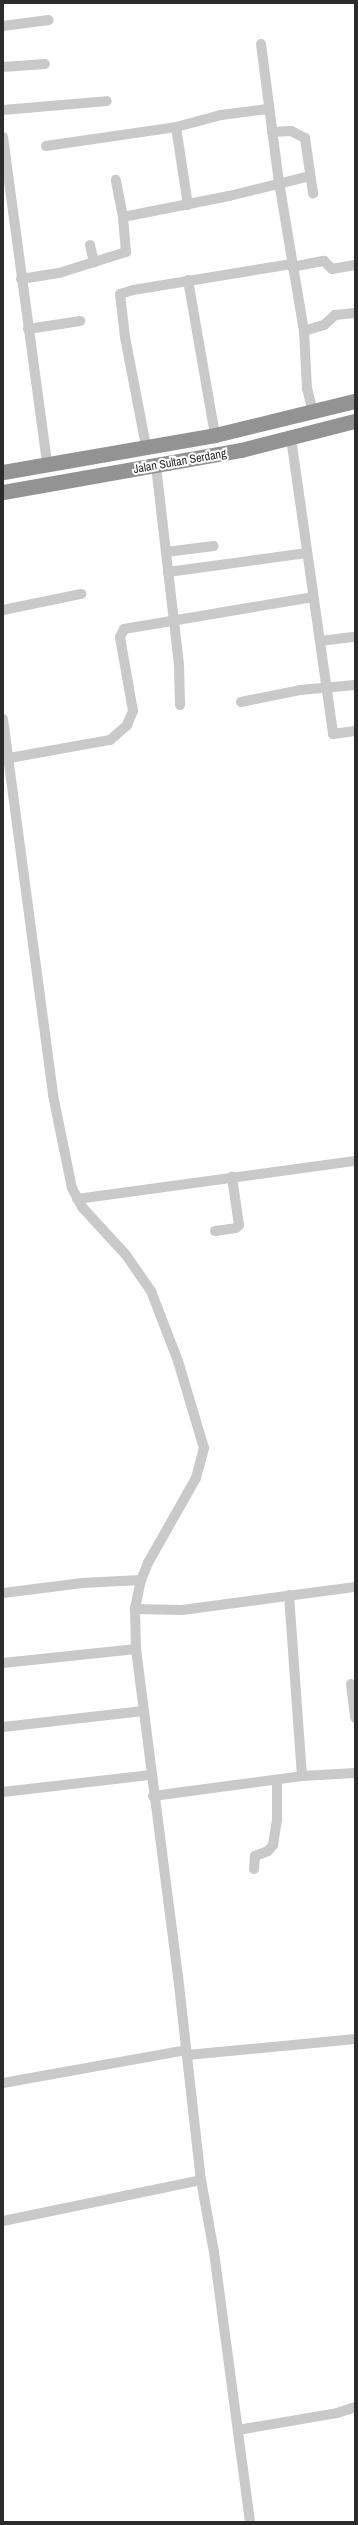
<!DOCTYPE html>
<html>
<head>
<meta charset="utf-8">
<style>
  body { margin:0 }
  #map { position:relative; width:358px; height:2525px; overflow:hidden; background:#fff; font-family:"Archivo Narrow",sans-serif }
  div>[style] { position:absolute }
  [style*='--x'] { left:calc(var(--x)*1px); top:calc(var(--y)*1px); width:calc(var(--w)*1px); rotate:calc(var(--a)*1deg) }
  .minor>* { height:10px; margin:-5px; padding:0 5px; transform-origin:5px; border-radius:5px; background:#c9c9c9 }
  .highway>* { height:15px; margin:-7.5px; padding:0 7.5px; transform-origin:7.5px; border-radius:7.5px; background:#939393 }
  span { translate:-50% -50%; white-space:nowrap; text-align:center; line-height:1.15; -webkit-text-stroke:4px #fff; paint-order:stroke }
  .street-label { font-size:12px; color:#2c2c2c }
  .frame { position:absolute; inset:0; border:4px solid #2c2c2c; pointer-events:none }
</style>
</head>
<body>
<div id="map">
  <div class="minor">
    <i style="--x:3;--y:26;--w:46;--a:-7.4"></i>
    <i style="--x:261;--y:44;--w:139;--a:82.6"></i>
    <i style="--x:279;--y:182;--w:151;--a:80.5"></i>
    <i style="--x:304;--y:331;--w:57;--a:87"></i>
    <i style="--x:307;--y:388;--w:25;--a:76"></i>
    <i style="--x:3;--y:67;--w:42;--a:-4.1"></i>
    <i style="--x:3;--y:110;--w:104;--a:-4.9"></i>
    <i style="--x:176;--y:127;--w:47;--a:-14.9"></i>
    <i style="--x:221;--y:115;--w:47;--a:-7.3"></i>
    <i style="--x:272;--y:132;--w:19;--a:-3"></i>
    <i style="--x:291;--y:131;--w:16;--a:27"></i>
    <i style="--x:305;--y:138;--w:56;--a:81.7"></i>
    <i style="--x:3;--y:137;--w:329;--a:82.3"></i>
    <i style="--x:46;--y:146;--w:131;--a:-8.3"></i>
    <i style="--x:176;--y:127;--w:79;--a:81.3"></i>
    <i style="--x:123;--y:217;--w:108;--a:-11.2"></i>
    <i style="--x:229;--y:196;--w:83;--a:-13.9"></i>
    <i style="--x:90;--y:245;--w:18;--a:77"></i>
    <i style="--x:292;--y:267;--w:33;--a:-11"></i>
    <i style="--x:324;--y:261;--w:11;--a:45"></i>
    <i style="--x:332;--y:269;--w:23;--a:-10"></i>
    <i style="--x:21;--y:279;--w:38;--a:-9"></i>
    <i style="--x:59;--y:273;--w:70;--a:-17.4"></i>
    <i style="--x:126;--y:252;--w:35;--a:-95"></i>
    <i style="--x:123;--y:217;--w:38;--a:-101"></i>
    <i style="--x:188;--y:280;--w:157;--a:80.1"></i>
    <i style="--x:28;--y:329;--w:53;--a:-8.7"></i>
    <i style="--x:304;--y:331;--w:21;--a:-17"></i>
    <i style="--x:324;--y:325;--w:15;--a:-42"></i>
    <i style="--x:335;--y:315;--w:20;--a:-6"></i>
    <i style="--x:291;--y:438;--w:299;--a:81.9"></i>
    <i style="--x:333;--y:734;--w:22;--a:-8"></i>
    <i style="--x:146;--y:446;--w:111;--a:-100.9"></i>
    <i style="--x:125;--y:337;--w:43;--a:-96.6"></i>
    <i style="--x:120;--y:294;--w:14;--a:-17"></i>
    <i style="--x:133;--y:290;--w:161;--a:-9.3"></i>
    <i style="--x:156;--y:466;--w:199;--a:83.4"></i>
    <i style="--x:179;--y:664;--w:41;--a:88.6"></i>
    <i style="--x:166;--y:552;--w:48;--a:-7.1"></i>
    <i style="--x:168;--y:572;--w:140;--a:-7.8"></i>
    <i style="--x:3;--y:610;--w:80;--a:-11.6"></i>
    <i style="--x:320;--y:641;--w:33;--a:-7"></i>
    <i style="--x:241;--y:702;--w:60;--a:-11.5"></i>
    <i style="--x:300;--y:690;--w:55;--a:-5.2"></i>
    <i style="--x:3;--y:719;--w:379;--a:82.4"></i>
    <i style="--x:53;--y:1095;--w:95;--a:78.5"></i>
    <i style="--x:72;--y:1188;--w:21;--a:62"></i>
    <i style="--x:82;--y:1207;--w:65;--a:47.5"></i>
    <i style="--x:126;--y:1255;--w:44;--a:55.2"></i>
    <i style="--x:151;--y:1291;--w:75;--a:68.9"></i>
    <i style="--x:178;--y:1361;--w:91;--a:73.4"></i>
    <i style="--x:204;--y:1448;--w:31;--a:105"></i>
    <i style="--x:196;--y:1478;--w:98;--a:119.5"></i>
    <i style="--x:148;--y:1563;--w:18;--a:112"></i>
    <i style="--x:141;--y:1580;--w:30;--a:102"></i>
    <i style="--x:135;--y:1609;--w:40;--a:88.6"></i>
    <i style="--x:136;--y:1649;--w:330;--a:82.7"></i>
    <i style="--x:178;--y:1976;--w:205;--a:83.6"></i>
    <i style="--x:201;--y:2180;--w:73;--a:79.8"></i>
    <i style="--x:214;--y:2252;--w:272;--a:82.4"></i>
    <i style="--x:9;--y:758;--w:103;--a:-10.1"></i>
    <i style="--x:110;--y:740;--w:23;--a:-41"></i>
    <i style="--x:127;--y:725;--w:15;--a:-67"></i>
    <i style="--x:133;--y:711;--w:75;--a:-100"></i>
    <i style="--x:120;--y:637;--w:9;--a:-63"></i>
    <i style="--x:124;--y:629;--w:192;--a:-9.6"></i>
    <i style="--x:77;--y:1199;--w:281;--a:-7.8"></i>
    <i style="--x:215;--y:1231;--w:21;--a:-8"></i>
    <i style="--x:236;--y:1228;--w:4;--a:-45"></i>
    <i style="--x:239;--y:1225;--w:49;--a:-98.3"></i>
    <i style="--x:3;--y:1593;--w:80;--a:-7.2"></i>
    <i style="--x:82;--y:1583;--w:59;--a:-2.9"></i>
    <i style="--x:289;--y:1595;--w:181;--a:85.9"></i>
    <i style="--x:135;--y:1609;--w:47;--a:1.2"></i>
    <i style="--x:182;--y:1610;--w:175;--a:-7.6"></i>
    <i style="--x:3;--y:1663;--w:134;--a:-6"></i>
    <i style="--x:351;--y:1684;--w:34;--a:83"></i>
    <i style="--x:3;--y:1727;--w:141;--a:-6.5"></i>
    <i style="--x:3;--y:1792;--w:149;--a:-6.6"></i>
    <i style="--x:153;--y:1796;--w:150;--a:-7.6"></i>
    <i style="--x:302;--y:1776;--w:53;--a:-3.2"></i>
    <i style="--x:254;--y:1869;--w:13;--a:-86"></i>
    <i style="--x:255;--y:1856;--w:14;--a:-21"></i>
    <i style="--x:268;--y:1851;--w:8;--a:-50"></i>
    <i style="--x:273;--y:1845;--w:26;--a:-81"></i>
    <i style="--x:277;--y:1819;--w:39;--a:-90"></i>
    <i style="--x:187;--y:2055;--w:169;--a:-5.4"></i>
    <i style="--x:3;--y:2083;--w:186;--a:-10.2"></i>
    <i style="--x:3;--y:2221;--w:202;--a:-11.7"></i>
    <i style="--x:238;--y:2430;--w:100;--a:-9.7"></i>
    <i style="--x:337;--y:2413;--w:19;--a:-18"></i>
  </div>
  <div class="highway">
    <i style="--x:3;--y:472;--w:215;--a:-9.9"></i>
    <i style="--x:215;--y:435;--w:144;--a:-13.7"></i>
    <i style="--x:3;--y:492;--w:242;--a:-10"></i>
    <i style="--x:241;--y:450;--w:118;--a:-14.3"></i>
  </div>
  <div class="street-label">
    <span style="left:180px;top:462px;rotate:-10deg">Jalan Sultan Serdang</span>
  </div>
  <div class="frame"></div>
</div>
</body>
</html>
